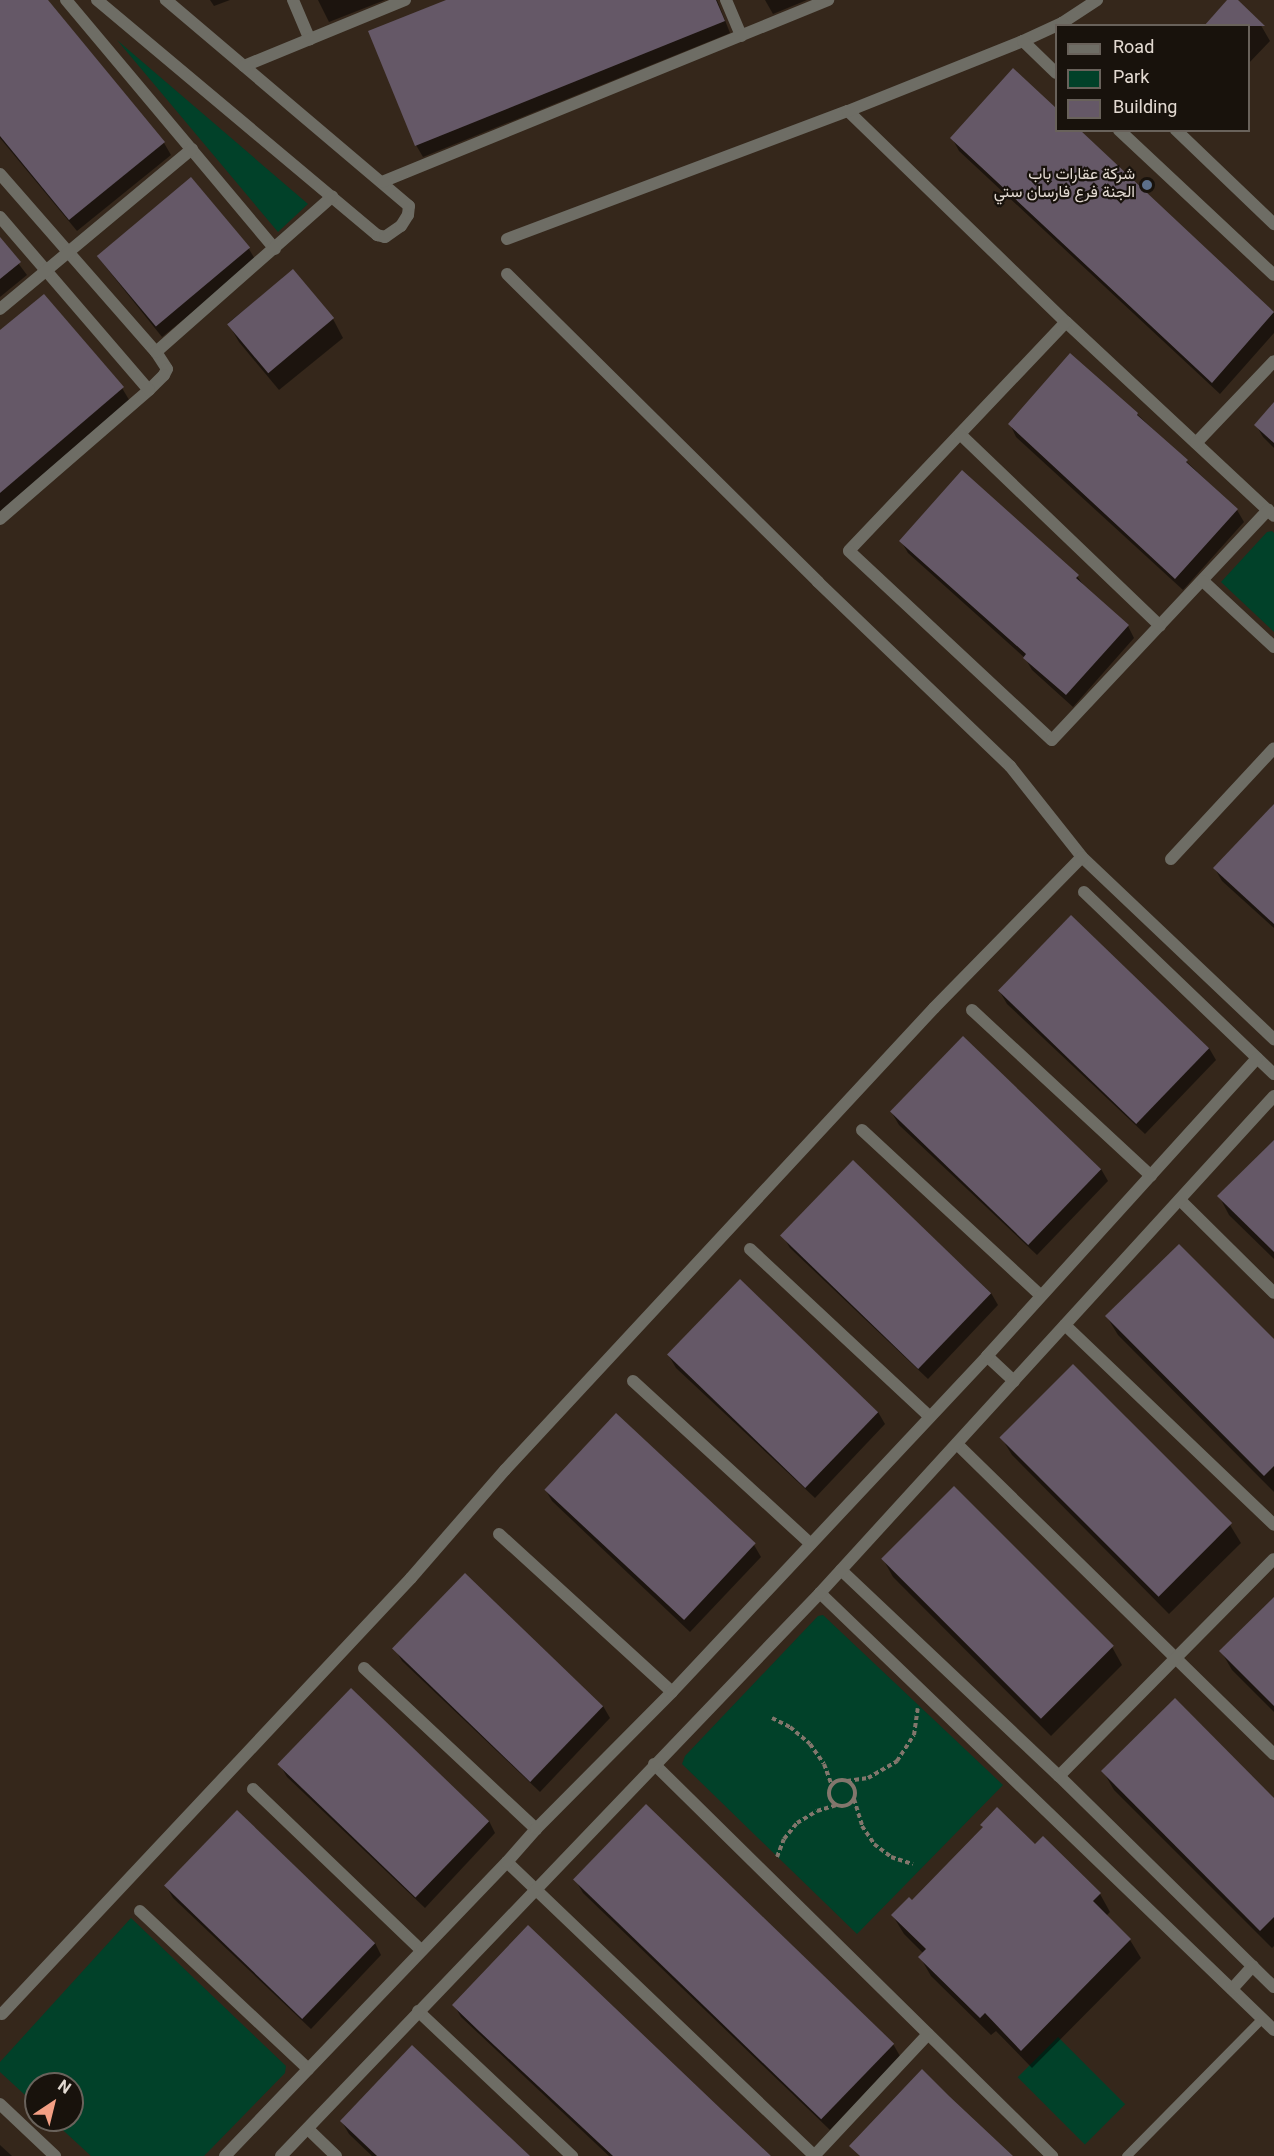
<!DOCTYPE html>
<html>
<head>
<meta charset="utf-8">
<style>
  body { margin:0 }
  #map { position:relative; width:1274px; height:2156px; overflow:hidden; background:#35271b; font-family:Georgia,Vazirmatn,serif }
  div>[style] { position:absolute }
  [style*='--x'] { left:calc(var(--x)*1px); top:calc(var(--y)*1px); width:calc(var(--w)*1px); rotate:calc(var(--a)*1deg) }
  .green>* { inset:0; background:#014129; transform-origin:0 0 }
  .shadow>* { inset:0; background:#0007 }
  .building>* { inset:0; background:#655867; transform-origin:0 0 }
  .path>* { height:4px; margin-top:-2px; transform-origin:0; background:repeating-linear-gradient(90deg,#82766c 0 4.5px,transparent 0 7.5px) }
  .path>.ring { margin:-2px; padding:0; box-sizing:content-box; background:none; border:4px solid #82766c; border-radius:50% }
  .service>* { height:9px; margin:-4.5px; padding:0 4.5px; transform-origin:4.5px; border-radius:4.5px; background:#6e6d65 }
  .minor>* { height:12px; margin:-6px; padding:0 6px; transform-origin:6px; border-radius:6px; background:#6e6d65 }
  .tertiary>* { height:12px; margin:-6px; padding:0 6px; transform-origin:6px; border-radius:6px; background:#6e6d65 }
  .dots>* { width:16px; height:16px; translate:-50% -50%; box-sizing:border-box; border:3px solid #18120c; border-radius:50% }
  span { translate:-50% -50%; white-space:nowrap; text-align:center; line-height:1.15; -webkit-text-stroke:4.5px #18120c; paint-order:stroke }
  .poi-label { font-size:16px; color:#e3dad2 }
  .right { translate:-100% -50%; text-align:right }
  .legend { position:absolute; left:1055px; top:24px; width:195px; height:108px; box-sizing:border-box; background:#18120c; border:2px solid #69625b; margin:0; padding:8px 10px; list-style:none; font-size:18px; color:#e3dad2 }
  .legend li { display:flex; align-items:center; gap:12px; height:30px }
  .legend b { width:30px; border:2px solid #69625b }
  .north { position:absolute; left:24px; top:2072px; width:60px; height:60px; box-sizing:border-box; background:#18120c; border:2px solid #69625b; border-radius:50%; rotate:35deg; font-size:16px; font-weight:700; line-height:24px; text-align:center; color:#e3dad2 }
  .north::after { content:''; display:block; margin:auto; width:21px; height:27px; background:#f39f84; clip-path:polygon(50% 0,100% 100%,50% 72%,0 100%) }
</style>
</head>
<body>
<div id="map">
  <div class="green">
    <i style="clip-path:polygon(117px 40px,308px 204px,278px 232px)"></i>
    <i style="clip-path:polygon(1272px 531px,1274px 533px,1274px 632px,1221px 582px,1267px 532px)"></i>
    <i style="clip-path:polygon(823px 1615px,1003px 1785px,857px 1934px,682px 1764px,685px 1756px,818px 1616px)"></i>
    <i style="clip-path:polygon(131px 1918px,286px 2066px,285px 2073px,204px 2156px,91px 2156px,52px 2120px,72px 2120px,72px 2084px,36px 2084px,36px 2105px,0 2072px,0 2062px)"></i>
    <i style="left:1058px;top:2037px;width:95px;height:57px;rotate:45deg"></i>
  </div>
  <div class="shadow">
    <i style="clip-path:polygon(0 0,46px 0,164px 143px,171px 155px,77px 231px,0 138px)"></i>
    <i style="clip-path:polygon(210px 0,230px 0,214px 6px)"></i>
    <i style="clip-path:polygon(318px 0,385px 0,329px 22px)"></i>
    <i style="clip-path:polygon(448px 0,717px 0,730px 33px,423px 157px,416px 145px)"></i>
    <i style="clip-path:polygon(765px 0,807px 0,773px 14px)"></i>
    <i style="clip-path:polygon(1229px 0,1235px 0,1259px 22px,1270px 41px,1248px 64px,1248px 26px)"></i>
    <i style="clip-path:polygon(1013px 70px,1056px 110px,1056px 130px,1181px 229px,1274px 313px,1274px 333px,1220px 394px,959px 151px,952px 138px)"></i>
    <i style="clip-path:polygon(0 239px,27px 275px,0 297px)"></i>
    <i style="clip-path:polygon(249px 249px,256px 261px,162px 337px,97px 256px)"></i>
    <i style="clip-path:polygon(293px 271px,333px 319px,343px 338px,279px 390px,239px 342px,228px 323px)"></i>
    <i style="clip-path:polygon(0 334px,122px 388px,131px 403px,0 517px)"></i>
    <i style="clip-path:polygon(1274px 405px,1274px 448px,1263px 437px,1256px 425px)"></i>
    <i style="clip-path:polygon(1137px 414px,1237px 510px,1244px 522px,1183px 590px,1016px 437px,1010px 424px)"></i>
    <i style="clip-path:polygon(901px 541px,1077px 576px,1084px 586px,1128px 626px,1134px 638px,1073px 707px,1032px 670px,1025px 658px,908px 553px)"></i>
    <i style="clip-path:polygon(1274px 806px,1274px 928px,1222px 881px,1215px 869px)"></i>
    <i style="clip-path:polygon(1000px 992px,1209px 1048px,1216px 1060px,1145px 1134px,1007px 1004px)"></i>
    <i style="clip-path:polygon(892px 1113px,1101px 1169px,1108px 1181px,1037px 1255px,899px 1125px)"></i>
    <i style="clip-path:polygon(1274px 1142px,1274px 1259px,1229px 1215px,1219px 1196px)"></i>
    <i style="clip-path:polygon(853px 1162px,991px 1293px,998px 1305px,928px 1379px,790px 1248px,783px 1236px)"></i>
    <i style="clip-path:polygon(1107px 1317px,1274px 1342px,1274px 1492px,1118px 1335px)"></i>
    <i style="clip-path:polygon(669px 1356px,878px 1412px,885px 1424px,815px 1498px,676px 1368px)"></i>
    <i style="clip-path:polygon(1073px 1366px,1230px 1525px,1241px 1543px,1169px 1614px,1012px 1455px,1001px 1437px)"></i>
    <i style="clip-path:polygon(545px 1489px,754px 1545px,761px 1557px,690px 1632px,552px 1501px)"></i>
    <i style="clip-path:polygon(883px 1559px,1112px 1647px,1122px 1665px,1051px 1736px,893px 1577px)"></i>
    <i style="clip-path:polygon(1274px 1599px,1274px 1712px,1232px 1670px,1221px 1651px)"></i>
    <i style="clip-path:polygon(395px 1649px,603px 1706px,610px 1718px,540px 1792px,402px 1661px)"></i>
    <i style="clip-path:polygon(280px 1765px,489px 1821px,495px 1833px,425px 1908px,287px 1777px)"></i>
    <i style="clip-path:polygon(1103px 1771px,1274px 1800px,1274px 1946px,1272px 1948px,1114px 1790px)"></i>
    <i style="clip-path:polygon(1035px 1846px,1100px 1894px,1110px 1912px,1106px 1916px,1130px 1940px,1141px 1958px,1032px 2068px,996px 2031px,991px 2035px,931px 1976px,920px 1957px,924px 1954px,904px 1934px,893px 1916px,912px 1902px)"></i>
    <i style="clip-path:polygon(576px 1881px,893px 2044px,900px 2056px,830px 2130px,583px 1893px)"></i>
    <i style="clip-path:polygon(166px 1886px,375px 1943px,381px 1955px,311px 2029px,173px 1898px)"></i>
    <i style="clip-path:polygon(454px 2005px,769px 2156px,609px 2156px,461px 2017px)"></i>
    <i style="clip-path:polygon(342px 2122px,528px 2156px,372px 2156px,349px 2134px)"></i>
    <i style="clip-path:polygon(0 2145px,12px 2156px,0 2156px)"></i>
  </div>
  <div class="building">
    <i style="clip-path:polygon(0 0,48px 0,165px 142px,69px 220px,0 136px)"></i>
    <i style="clip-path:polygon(446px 0,716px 0,725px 21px,415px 146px,368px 31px)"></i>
    <i style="clip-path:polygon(1227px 0,1238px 0,1265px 26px,1204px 26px)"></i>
    <i style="clip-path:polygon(1013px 68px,1056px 108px,1056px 130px,1080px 130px,1274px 312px,1212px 383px,950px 138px)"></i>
    <i style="left:191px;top:177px;width:92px;height:123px;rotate:50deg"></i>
    <i style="clip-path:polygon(0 237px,21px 262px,0 279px)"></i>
    <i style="left:293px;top:269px;width:64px;height:86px;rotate:50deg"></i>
    <i style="clip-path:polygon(44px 294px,124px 387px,0 493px,0 330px)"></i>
    <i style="clip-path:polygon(1070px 353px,1138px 413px,1137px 415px,1188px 460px,1186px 462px,1238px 509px,1175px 579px,1008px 424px)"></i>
    <i style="clip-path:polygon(1274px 402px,1274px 443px,1254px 425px)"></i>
    <i style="clip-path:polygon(962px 470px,1079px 575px,1076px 578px,1129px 625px,1066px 695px,1023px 658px,1026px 654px,899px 541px)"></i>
    <i style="clip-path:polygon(1274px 804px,1274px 924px,1213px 868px)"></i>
    <i style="left:1071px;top:915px;width:192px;height:105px;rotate:44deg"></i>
    <i style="left:963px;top:1036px;width:192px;height:105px;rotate:44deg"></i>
    <i style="clip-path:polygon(1274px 1140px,1274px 1252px,1217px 1196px)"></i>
    <i style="left:853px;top:1160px;width:192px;height:105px;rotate:44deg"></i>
    <i style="clip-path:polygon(1179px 1244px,1274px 1339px,1274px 1466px,1264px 1476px,1105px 1316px)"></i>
    <i style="left:740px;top:1279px;width:192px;height:105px;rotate:44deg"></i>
    <i style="left:1073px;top:1364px;width:225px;height:104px;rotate:45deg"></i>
    <i style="left:616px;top:1413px;width:191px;height:105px;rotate:43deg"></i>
    <i style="left:954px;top:1486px;width:226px;height:103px;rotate:45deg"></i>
    <i style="left:465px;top:1573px;width:192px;height:105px;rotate:44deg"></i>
    <i style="clip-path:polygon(1274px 1597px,1274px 1706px,1219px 1651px)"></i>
    <i style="left:351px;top:1688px;width:192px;height:106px;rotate:44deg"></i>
    <i style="clip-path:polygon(1175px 1698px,1274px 1798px,1274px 1917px,1260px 1931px,1101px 1771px)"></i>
    <i style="left:646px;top:1804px;width:345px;height:105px;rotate:44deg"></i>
    <i style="clip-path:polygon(997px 1807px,1035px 1844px,1043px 1836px,1101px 1893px,1093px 1901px,1131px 1939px,1021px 2051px,985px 2013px,980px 2018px,918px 1957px,926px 1949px,891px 1915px,909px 1897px,912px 1900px,983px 1827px,980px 1825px)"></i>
    <i style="left:237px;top:1810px;width:192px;height:105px;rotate:44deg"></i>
    <i style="clip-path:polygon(528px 1925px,722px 2110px,771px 2156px,613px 2156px,480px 2032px,452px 2005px)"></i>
    <i style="clip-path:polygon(412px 2045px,496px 2124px,530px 2156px,377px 2156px,340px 2121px)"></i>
    <i style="clip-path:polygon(922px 2069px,949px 2096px,1013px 2156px,860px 2156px,849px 2146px)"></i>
  </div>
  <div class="path">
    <i style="--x:772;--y:1718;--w:20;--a:27"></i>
    <i style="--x:790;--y:1727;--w:26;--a:40"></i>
    <i style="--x:810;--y:1744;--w:24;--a:55"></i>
    <i style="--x:824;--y:1764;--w:23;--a:70"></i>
    <i class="ring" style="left:829px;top:1780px;width:22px;height:22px"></i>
    <i style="--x:847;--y:1781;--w:21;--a:-8"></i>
    <i style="--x:868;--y:1778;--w:34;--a:-30"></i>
    <i style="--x:897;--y:1761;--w:31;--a:-57"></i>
    <i style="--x:914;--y:1735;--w:27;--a:-82"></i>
    <i style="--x:854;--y:1799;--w:28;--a:73"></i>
    <i style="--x:862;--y:1826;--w:22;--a:56"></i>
    <i style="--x:874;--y:1844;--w:21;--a:37"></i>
    <i style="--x:891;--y:1857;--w:23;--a:18"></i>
    <i style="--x:777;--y:1857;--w:19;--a:-69"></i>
    <i style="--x:784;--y:1839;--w:21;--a:-51"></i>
    <i style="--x:797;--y:1823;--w:23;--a:-31"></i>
    <i style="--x:817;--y:1811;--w:21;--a:-17"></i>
  </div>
  <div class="service">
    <i style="--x:1126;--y:2156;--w:194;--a:-45.4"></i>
  </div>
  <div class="minor">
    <i style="--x:66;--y:0;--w:325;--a:50"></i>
    <i style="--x:97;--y:0;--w:366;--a:40"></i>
    <i style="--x:377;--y:235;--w:8;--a:14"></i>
    <i style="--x:385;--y:237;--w:19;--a:-35"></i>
    <i style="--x:401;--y:226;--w:13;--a:-58"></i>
    <i style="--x:408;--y:215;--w:9;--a:-84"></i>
    <i style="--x:409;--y:206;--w:319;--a:-139.7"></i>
    <i style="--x:293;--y:0;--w:43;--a:67"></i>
    <i style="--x:726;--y:0;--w:39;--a:67"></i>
    <i style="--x:244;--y:66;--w:174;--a:-22.3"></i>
    <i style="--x:848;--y:111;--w:303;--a:44.1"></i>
    <i style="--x:1066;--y:322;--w:284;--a:43"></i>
    <i style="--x:0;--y:174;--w:237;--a:48.8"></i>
    <i style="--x:156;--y:352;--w:20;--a:57"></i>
    <i style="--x:167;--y:369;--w:7;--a:117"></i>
    <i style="--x:164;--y:375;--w:21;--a:135"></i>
    <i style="--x:149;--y:390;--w:197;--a:139.1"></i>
    <i style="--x:382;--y:182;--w:482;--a:-22.2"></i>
    <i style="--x:0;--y:217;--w:228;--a:49.3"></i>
    <i style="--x:507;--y:239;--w:364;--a:-20.6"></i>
    <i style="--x:848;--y:111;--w:188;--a:-21.8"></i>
    <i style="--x:1023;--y:41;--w:43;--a:-24.8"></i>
    <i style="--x:1062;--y:23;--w:42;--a:-33.3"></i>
    <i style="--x:507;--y:274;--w:438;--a:44.7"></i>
    <i style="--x:818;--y:582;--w:266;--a:43.8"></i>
    <i style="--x:1010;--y:766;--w:116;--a:51.6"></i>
    <i style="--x:1082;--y:857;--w:265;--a:43.5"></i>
    <i style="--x:0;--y:309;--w:250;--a:-39.8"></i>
    <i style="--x:1066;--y:322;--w:315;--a:133.5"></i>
    <i style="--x:849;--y:551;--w:277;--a:43"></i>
    <i style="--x:1052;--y:740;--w:316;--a:-46.8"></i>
    <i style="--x:156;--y:352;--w:235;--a:-41.4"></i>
    <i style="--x:960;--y:434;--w:277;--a:43.8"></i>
    <i style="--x:1196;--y:443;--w:113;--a:-46.4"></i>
    <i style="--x:1203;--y:581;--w:97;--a:42.9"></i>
    <i style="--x:1171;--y:859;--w:151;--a:-47.1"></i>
    <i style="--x:1084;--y:892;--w:263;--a:43.8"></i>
    <i style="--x:972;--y:1010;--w:244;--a:42.8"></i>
    <i style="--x:862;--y:1130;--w:244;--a:42.8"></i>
    <i style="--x:1180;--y:1200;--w:132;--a:44.7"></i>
    <i style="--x:750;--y:1249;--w:246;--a:43"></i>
    <i style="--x:1065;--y:1325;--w:289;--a:43.7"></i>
    <i style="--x:633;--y:1381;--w:241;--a:42.5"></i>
    <i style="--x:957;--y:1444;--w:443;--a:44.4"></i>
    <i style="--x:499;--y:1534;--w:234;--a:42.4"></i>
    <i style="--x:364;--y:1668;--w:236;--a:43.1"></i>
    <i style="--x:654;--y:1764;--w:559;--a:44.56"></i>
    <i style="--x:1059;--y:1776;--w:305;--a:-45.3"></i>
    <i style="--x:253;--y:1789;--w:233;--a:43.8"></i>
    <i style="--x:507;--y:1862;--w:426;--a:43.7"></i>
    <i style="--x:140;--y:1911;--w:231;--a:43.2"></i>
    <i style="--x:418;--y:2011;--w:212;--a:43.3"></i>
    <i style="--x:2;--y:2014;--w:598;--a:-46.83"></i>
    <i style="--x:411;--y:1578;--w:143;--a:-49"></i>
    <i style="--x:505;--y:1470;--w:630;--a:-47.12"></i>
    <i style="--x:934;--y:1008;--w:211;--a:-45.6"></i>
    <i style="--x:0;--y:2104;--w:76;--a:43.4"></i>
    <i style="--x:308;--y:2129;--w:39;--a:44"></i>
    <i style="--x:814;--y:2156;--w:167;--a:-46.9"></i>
  </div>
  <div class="tertiary">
    <i style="--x:1062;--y:23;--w:4;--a:45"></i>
    <i style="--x:1023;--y:41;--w:46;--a:44.1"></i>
    <i style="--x:1119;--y:130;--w:212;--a:43.1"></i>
    <i style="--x:1176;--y:130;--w:136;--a:43.8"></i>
    <i style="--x:987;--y:1356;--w:37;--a:43"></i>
    <i style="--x:841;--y:1570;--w:300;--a:43.4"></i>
    <i style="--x:1059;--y:1776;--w:301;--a:44.5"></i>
    <i style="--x:820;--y:1593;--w:630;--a:43.91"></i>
    <i style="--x:1232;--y:1989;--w:31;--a:-48"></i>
    <i style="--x:225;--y:2156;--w:407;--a:-46.2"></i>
    <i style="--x:507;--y:1862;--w:44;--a:-48.7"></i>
    <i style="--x:536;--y:1829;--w:193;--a:-45.2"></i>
    <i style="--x:672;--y:1692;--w:461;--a:-46.8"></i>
    <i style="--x:987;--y:1356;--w:402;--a:-47.8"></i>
    <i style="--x:281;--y:2156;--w:779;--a:-46.25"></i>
    <i style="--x:820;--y:1593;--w:673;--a:-47.59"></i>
  </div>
  <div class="dots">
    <i style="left:1147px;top:185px;background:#5c6f8a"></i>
  </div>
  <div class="poi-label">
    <span class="right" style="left:1135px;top:185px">شرکة عقارات باب<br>الجنة فرع فارسان ستي</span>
  </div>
  <ul class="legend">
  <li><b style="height:8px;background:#6e6d65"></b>Road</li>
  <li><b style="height:16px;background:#014129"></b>Park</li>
  <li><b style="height:16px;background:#655867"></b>Building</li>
  </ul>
  <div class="north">N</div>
</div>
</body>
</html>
